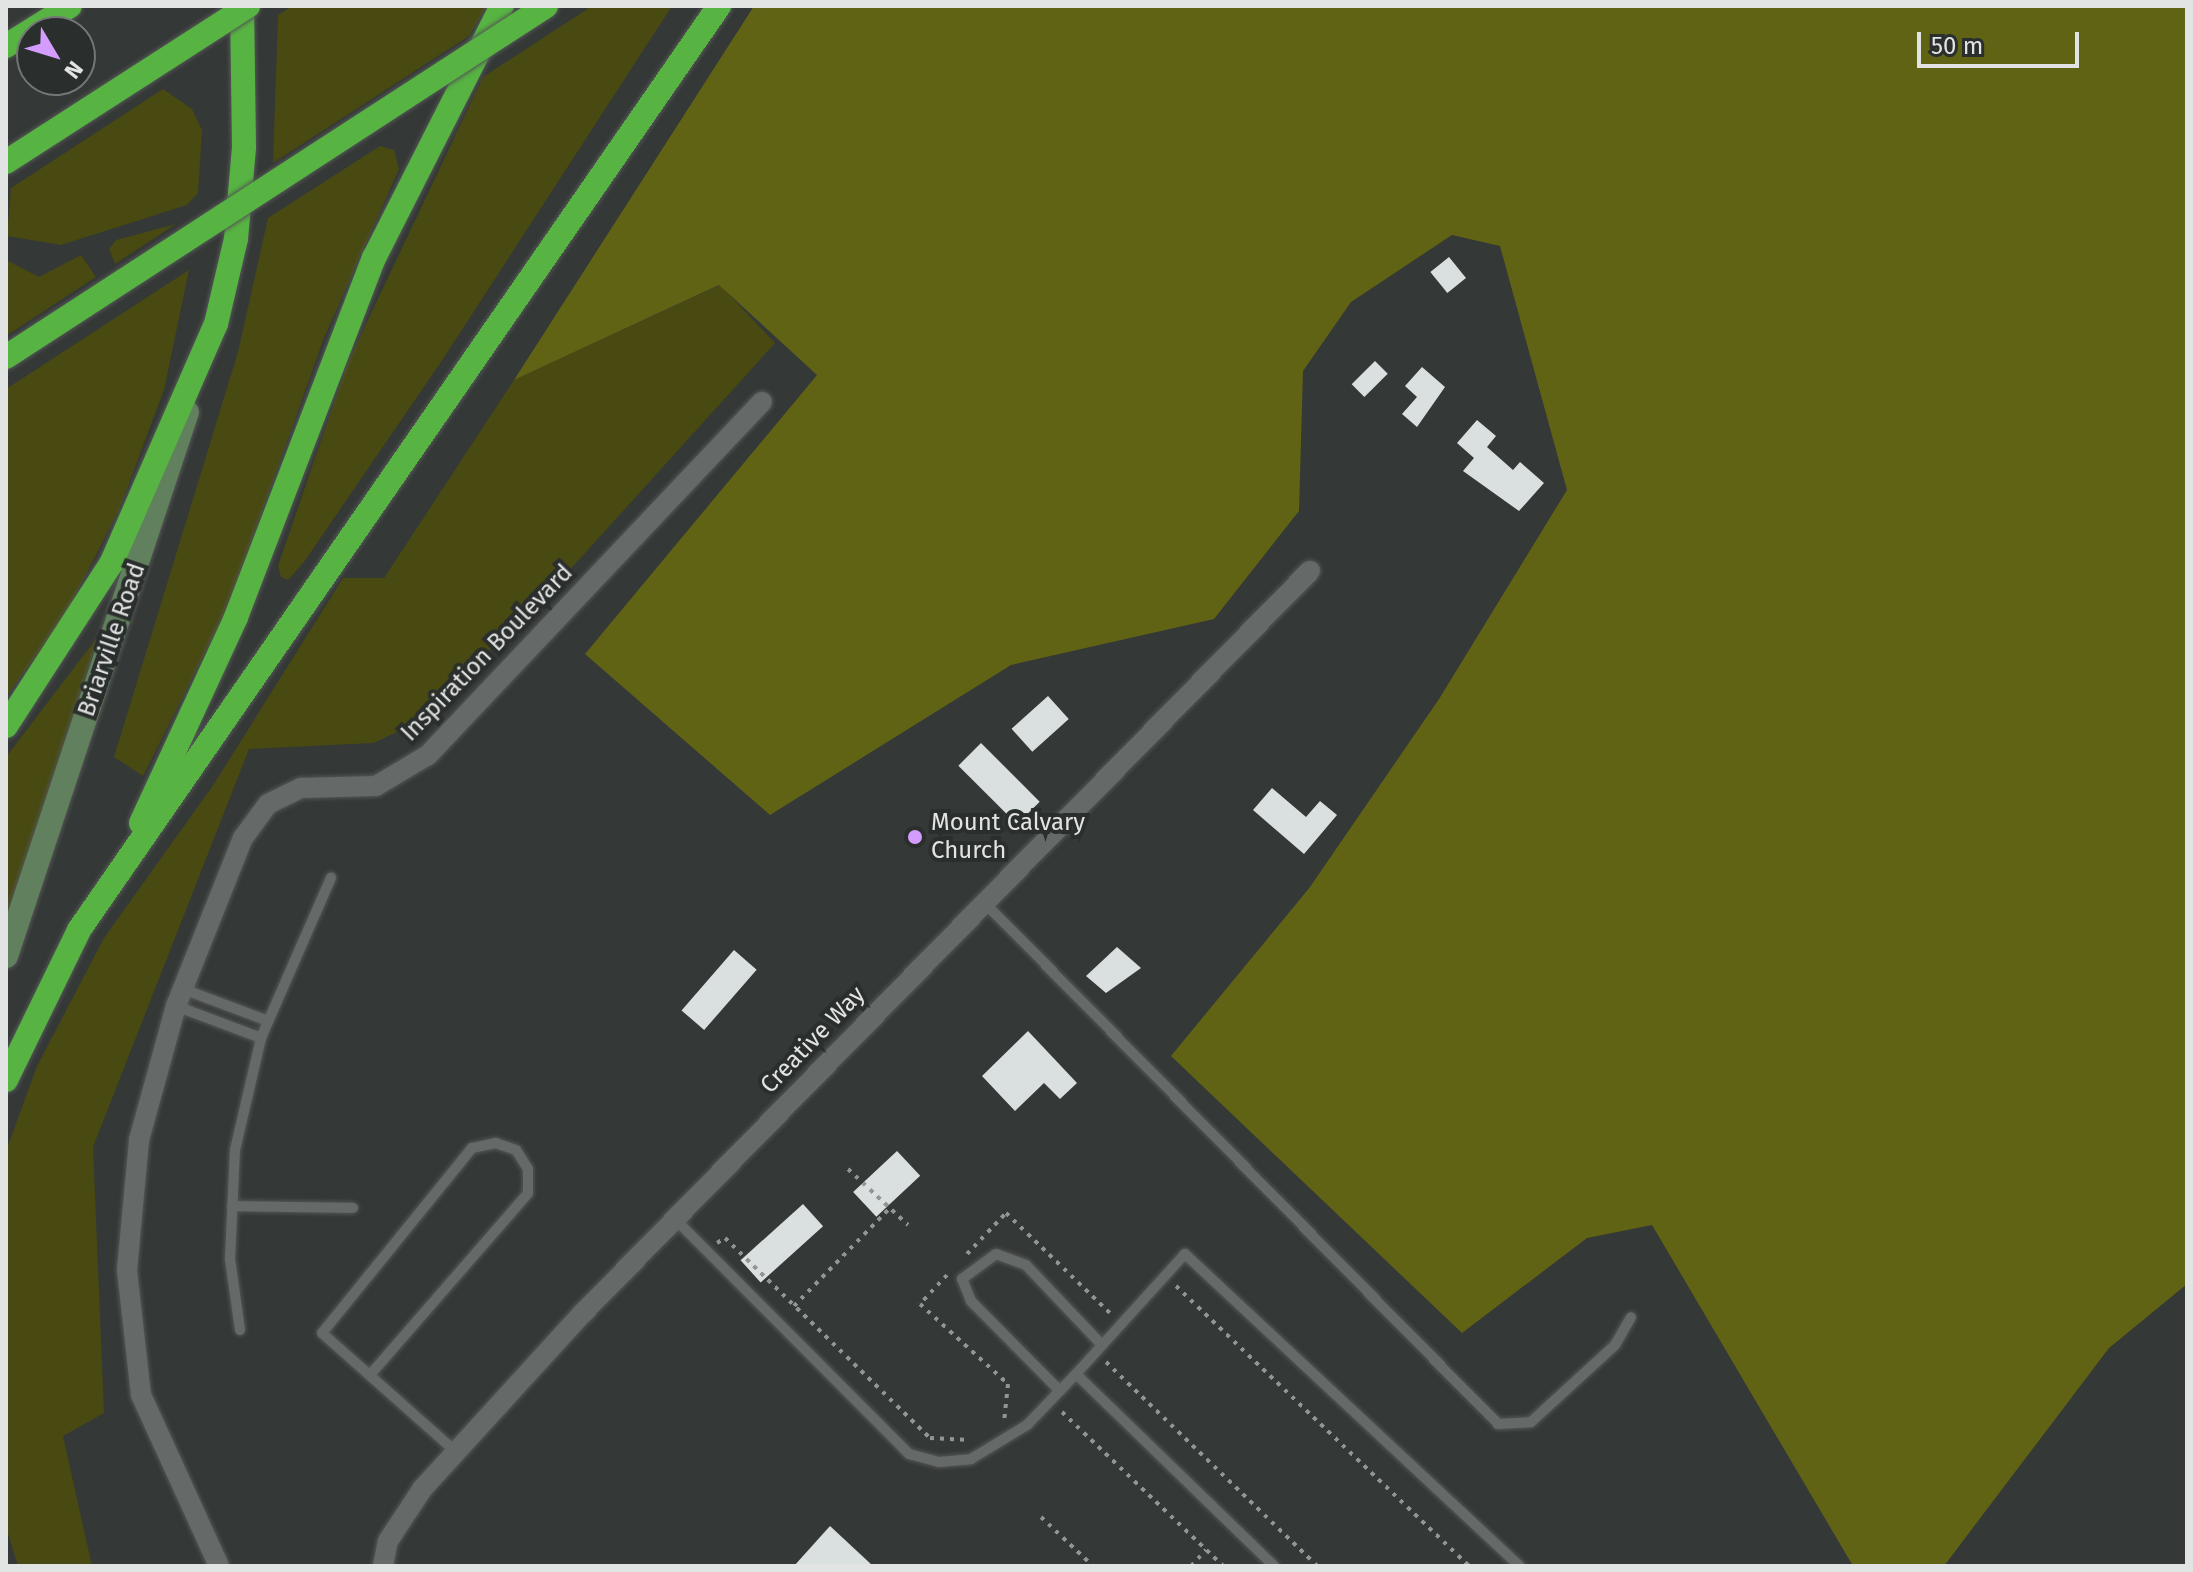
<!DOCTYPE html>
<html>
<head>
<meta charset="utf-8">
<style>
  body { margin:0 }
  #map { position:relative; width:2193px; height:1572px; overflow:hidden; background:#343836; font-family:"Fira Sans",sans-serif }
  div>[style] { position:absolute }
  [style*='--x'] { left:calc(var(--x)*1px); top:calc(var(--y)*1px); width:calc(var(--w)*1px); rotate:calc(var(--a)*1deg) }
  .green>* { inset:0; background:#484a12 }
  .forest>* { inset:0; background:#606314 }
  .building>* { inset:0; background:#dae0e0; transform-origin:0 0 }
  .path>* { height:4px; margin-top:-2px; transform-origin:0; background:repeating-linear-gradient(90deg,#929593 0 4px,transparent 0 10px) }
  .roads { filter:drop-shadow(0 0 2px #535655) drop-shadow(0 0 2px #535655) }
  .lane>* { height:10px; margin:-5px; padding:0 5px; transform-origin:5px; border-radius:5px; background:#656a68 }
  .street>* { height:20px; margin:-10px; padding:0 10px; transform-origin:10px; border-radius:10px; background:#656a68 }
  .secondary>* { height:24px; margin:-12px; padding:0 12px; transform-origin:12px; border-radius:12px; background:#61805d }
  .highway>* { height:24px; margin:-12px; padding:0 12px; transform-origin:12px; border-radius:12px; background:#57b442 }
  .bridges { filter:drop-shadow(0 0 2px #535655) drop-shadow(0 0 2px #535655) }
  .highway-bridge>* { height:24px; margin:-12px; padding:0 12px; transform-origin:12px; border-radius:12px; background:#57b442 }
  .dots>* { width:22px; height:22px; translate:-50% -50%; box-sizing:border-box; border:4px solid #2a2e2c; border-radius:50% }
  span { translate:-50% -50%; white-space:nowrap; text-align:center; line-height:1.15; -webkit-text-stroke:8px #2a2e2c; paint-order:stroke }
  .street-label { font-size:24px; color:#e2e4e3 }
  .poi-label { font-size:24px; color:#e2e4e3 }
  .left { translate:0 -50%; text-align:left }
  .frame { position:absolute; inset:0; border:8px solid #e2e4e3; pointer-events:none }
  .north { position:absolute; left:16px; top:16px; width:80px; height:80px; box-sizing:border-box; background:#2a2e2c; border:2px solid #747775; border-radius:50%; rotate:128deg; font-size:22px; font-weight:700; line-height:32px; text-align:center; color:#e2e4e3 }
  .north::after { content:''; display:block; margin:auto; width:28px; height:36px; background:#d49cfc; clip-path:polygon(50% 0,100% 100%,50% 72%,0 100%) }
  .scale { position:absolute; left:1917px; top:32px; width:162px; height:36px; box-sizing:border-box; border:4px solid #e2e4e3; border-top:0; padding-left:10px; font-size:24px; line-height:28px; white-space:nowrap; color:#e2e4e3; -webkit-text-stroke:6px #2a2e2c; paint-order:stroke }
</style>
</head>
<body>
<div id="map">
  <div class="green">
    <i style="clip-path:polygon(293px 6px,487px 6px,469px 36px,273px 163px,278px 15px)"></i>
    <i style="clip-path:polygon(592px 6px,672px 6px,443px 359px,304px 562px,288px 580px,281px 577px,278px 566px,348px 362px,483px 77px)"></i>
    <i style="clip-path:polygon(163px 89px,192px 109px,202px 130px,198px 193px,187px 205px,61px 245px,7px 236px,11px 188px)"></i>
    <i style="clip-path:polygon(380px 146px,394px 150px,399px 169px,324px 338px,228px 607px,143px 776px,114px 757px,238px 352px,268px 218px)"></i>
    <i style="clip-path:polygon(176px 224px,115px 264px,109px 249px,116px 240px)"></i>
    <i style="clip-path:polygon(81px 255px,96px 277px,6px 336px,6px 260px,39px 277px)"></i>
    <i style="clip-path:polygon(189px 270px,164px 390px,119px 510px,64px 617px,6px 697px,6px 389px)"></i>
    <i style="clip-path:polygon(720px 285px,775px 343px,576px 563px,417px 723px,373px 743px,249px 749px,93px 1147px,104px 1413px,63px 1436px,92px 1566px,18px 1566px,6px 1527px,6px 1151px,37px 1066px,104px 938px,214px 784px,343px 578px,384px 578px,514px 380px)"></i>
    <i style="clip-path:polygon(99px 635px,51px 783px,6px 922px,6px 757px)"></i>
  </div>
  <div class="forest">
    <i style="clip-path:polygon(754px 6px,2187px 6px,2187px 1284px,2109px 1348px,1944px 1566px,1853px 1566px,1652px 1225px,1587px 1238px,1462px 1333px,1171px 1056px,1310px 887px,1439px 699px,1567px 490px,1500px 246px,1452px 235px,1351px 302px,1303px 371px,1299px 511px,1214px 619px,1011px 665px,770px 815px,585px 654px,817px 375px,719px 285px,514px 380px)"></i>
  </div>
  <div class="building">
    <i style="left:1449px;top:257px;width:27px;height:24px;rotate:51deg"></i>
    <i style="left:1375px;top:361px;width:18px;height:33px;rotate:45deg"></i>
    <i style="clip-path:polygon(1422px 367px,1445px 387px,1417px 427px,1402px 414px,1417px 397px,1405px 386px)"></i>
    <i style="clip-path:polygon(1477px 420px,1496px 436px,1487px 447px,1513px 470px,1520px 462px,1544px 483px,1519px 511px,1463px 471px,1474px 458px,1457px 443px)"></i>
    <i style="left:1048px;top:696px;width:31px;height:49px;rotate:48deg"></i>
    <i style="left:981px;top:743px;width:83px;height:32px;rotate:45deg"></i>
    <i style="clip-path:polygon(1272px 788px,1306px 817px,1320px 801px,1337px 815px,1304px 854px,1253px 810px)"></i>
    <i style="clip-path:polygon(1117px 947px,1141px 968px,1106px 993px,1086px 976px)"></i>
    <i style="left:734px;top:950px;width:30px;height:80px;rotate:41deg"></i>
    <i style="clip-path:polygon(1028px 1031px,1077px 1083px,1060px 1099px,1044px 1083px,1015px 1111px,982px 1076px)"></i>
    <i style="left:897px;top:1151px;width:34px;height:60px;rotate:47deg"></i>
    <i style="left:803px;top:1204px;width:30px;height:84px;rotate:48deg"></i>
    <i style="clip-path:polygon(830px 1526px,873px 1566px,794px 1566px)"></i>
  </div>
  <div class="path">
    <i style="--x:848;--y:1169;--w:82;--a:43"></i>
    <i style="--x:717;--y:1243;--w:9;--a:-32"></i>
    <i style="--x:725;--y:1238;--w:286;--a:44.3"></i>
    <i style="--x:930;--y:1438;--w:40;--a:2.9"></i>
    <i style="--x:967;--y:1254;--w:57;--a:-46.4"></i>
    <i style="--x:1006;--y:1213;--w:144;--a:43.9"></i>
    <i style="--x:947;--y:1275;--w:40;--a:133"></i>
    <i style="--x:920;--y:1304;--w:119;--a:42.3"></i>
    <i style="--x:1008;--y:1384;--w:36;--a:96"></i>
    <i style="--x:1176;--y:1286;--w:405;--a:43.7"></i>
    <i style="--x:794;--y:1306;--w:137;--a:-45.6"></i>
    <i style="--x:1106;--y:1362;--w:293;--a:44"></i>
    <i style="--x:1062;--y:1412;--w:223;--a:43.7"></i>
    <i style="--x:1041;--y:1517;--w:71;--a:43.3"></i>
    <i style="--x:1191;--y:1566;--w:22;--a:-47"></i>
  </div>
  <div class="roads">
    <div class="lane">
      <i style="--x:985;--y:903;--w:731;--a:45.44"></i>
      <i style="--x:1498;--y:1424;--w:33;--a:-3"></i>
      <i style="--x:1531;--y:1422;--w:114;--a:-42.5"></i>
      <i style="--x:1615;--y:1345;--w:32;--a:-60"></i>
      <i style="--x:183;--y:989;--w:91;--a:20.6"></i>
      <i style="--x:176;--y:1006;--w:91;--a:20.6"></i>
      <i style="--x:232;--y:1206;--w:121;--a:0.9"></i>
      <i style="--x:675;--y:1219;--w:332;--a:45.1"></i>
      <i style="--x:909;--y:1454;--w:31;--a:15"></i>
      <i style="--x:939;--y:1462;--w:32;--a:-5"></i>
      <i style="--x:971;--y:1459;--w:66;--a:-31.3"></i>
      <i style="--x:1027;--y:1425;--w:71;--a:-46.1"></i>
      <i style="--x:1076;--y:1374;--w:276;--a:44.1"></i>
      <i style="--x:240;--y:1330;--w:72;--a:-98"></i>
      <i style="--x:230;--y:1259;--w:109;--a:-87.4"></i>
      <i style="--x:235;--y:1150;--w:115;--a:-76.9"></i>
      <i style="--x:261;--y:1038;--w:175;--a:-66.4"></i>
      <i style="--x:1076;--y:1374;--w:162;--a:-47.8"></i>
      <i style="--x:1185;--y:1254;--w:457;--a:43"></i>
      <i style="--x:370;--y:1375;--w:241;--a:-49"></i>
      <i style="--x:528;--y:1193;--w:24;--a:-90"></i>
      <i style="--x:528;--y:1169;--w:22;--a:-122"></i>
      <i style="--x:516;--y:1150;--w:21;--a:-161"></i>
      <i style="--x:496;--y:1143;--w:25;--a:168"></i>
      <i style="--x:472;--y:1148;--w:238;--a:129"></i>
      <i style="--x:322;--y:1333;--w:179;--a:41.6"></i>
      <i style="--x:1060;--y:1391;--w:127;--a:-134.7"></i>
      <i style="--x:971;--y:1301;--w:24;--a:-112"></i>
      <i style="--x:962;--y:1279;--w:42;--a:-36.3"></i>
      <i style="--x:996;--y:1254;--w:32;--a:20"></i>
      <i style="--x:1026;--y:1265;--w:110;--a:46.5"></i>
    </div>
    <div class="street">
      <i style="--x:219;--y:1566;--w:188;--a:-114.5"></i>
      <i style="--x:141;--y:1395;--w:126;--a:-96.4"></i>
      <i style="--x:127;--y:1270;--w:131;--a:-84.7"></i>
      <i style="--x:139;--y:1140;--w:139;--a:-74.6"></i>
      <i style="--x:176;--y:1006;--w:181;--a:-68.3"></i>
      <i style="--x:243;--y:838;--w:42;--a:-53.7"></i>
      <i style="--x:268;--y:804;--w:37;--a:-26"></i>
      <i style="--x:301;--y:788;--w:75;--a:-1.5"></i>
      <i style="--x:376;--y:786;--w:61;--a:-30.8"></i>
      <i style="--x:428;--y:755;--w:486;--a:-46.6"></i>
      <i style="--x:383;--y:1566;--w:25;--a:-79"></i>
      <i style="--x:388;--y:1541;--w:64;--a:-56.6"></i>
      <i style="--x:423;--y:1488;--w:237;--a:-47.6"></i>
      <i style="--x:583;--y:1313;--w:1039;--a:-45.59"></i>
    </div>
    <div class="secondary">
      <i style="--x:6;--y:956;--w:573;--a:-71.6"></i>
    </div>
    <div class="highway">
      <i style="--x:6;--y:46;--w:75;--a:-32"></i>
      <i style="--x:6;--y:726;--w:193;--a:-57.1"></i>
      <i style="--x:111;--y:564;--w:262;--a:-66.4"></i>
      <i style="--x:216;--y:324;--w:87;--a:-76.8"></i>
      <i style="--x:236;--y:239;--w:92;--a:-85"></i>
      <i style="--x:244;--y:147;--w:141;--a:-90.8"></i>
      <i style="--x:141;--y:823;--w:227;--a:-65.2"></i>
      <i style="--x:236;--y:617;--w:385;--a:-69"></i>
      <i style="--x:374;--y:258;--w:283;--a:-63.1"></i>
      <i style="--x:6;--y:1080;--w:167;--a:-64"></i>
      <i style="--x:79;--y:930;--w:1124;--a:-55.29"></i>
    </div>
  </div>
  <div class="bridges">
    <div class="highway-bridge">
      <i style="--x:6;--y:162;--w:288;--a:-32.8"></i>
      <i style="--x:6;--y:357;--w:644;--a:-33.02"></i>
    </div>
  </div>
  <div class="dots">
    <i style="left:915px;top:837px;background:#d49cfc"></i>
  </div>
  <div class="street-label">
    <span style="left:112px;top:640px;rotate:-71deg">Briarville Road</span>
    <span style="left:487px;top:653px;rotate:-46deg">Inspiration Boulevard</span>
    <span style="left:813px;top:1040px;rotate:-46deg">Creative Way</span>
  </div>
  <div class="poi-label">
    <span class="left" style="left:931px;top:837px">Mount Calvary<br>Church</span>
  </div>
  <div class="frame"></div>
  <div class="north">N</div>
  <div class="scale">50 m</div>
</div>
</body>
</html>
